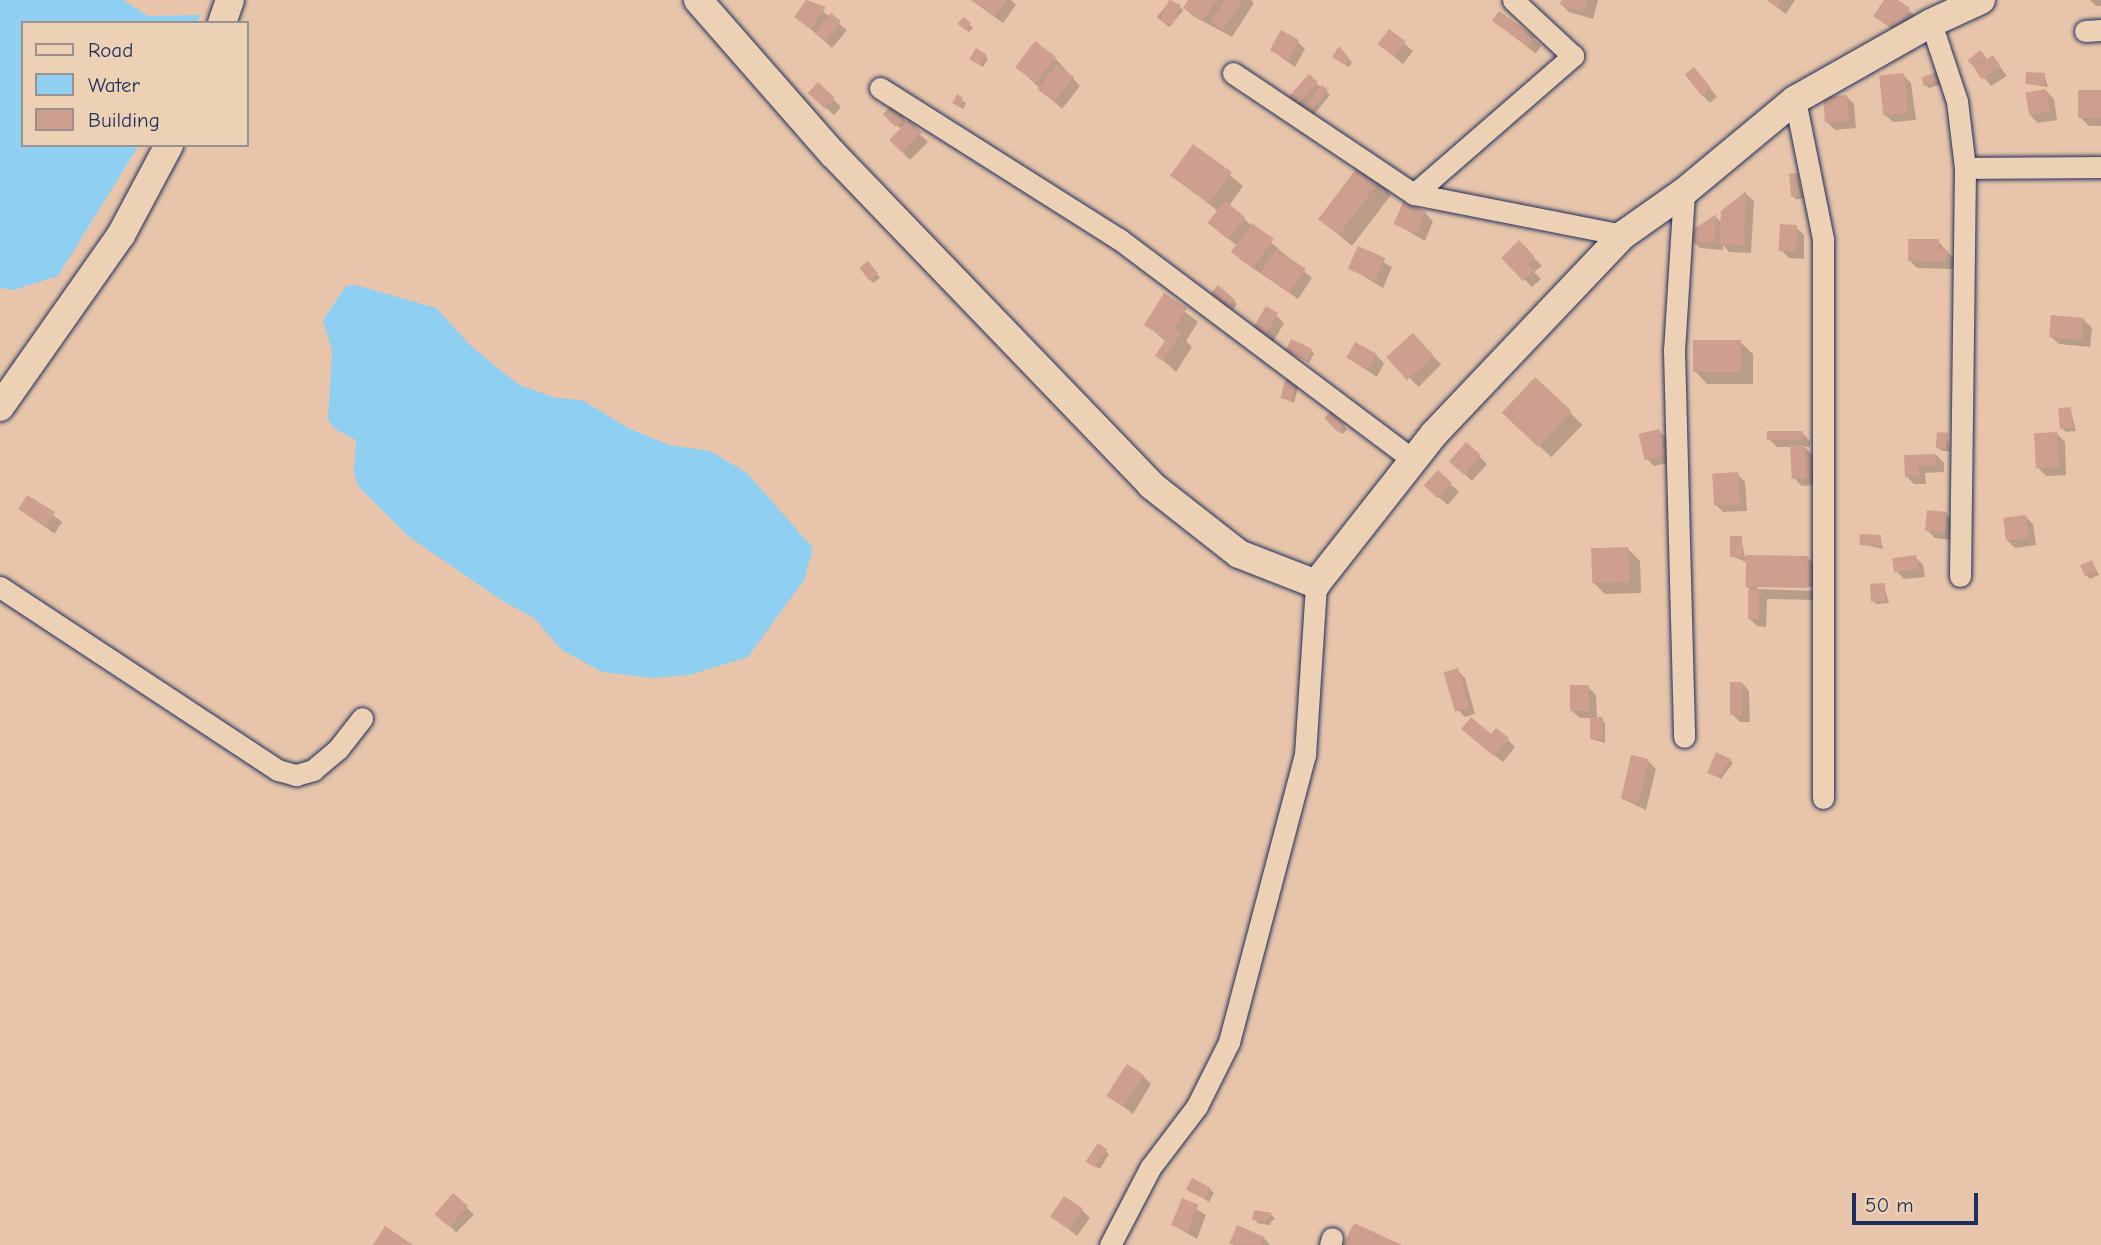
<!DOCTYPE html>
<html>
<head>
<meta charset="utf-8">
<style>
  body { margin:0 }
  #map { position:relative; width:2101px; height:1245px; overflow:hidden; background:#e8c5aa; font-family:"Comic Neue",sans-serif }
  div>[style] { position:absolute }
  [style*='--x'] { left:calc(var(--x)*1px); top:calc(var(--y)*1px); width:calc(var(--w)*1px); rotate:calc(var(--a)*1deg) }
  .water>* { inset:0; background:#8fcff1 }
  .shadow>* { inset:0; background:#0003; transform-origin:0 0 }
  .building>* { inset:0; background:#ce9f8f; transform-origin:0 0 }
  .roads { filter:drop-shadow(0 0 2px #1b2f5e) drop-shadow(0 0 2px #1b2f5e) }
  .street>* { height:21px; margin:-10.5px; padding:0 10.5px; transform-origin:10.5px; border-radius:10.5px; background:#edd1b4 }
  .secondary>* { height:28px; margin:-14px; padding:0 14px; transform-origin:14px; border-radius:14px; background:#edd1b4 }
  span { translate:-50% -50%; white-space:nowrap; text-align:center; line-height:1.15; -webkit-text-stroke:6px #edd1b4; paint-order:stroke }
  .legend { position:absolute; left:21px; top:21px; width:228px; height:126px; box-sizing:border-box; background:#edd1b4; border:2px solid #999092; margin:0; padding:9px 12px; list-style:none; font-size:21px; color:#1b2f5e }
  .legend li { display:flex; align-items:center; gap:14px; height:35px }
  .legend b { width:35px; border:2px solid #999092 }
  .scale { position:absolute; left:1852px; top:1193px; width:126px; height:32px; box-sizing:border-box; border:4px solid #1b2f5e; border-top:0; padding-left:9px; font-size:21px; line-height:24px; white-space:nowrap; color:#1b2f5e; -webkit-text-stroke:5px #edd1b4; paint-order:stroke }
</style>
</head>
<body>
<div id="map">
  <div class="water">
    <i style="clip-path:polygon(0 0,123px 0,148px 16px,201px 15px,196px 23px,23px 23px,23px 145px,139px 145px,58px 276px,14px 290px,0 288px)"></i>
    <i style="clip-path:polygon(356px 285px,436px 308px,472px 347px,519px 385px,556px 398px,582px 400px,628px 428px,669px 445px,710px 451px,747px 473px,813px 548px,804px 580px,748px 657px,689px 675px,652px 678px,602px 672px,562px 650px,534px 618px,501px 600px,408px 536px,358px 486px,354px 472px,356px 440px,335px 429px,328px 420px,332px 350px,323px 320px,346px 286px)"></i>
  </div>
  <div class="shadow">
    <i style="clip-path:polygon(808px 0,847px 30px,832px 48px,797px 17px)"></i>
    <i style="clip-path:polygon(971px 0,1011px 0,1016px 5px,1003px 23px)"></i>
    <i style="left:1171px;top:0;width:16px;height:22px;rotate:40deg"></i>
    <i style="clip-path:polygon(1191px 0,1251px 0,1254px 3px,1232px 37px,1193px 16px,1185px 8px)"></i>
    <i style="clip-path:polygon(1564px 0,1598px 0,1593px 19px,1569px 12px,1561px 4px)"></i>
    <i style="clip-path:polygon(1767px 0,1795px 0,1786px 14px)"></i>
    <i style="clip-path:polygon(1886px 0,1895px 0,1917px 17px,1904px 37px,1875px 16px)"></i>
    <i style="clip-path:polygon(2090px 0,2101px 0,2101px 6px,2096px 6px)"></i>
    <i style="left:1500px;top:13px;width:53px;height:10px;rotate:38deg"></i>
    <i style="clip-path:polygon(963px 19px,973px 28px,969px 32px,959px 24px)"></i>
    <i style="clip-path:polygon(1389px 31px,1413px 51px,1403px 64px,1387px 51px)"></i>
    <i style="clip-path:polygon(1298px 42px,1305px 49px,1295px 67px,1271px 50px)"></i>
    <i style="clip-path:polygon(1340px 49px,1352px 62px,1349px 67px,1338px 60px)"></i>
    <i style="clip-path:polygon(1980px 52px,1988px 61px,1993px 58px,2007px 76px,1991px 86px,1970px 61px)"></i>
    <i style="clip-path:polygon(985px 55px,988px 59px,983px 67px,975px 62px)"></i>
    <i style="clip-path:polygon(1055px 58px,1080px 86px,1062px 109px,1017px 67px)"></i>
    <i style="clip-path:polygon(1694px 69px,1717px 97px,1710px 103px,1702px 95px)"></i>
    <i style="clip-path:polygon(1936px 74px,1942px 84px,1929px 88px,1926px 85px)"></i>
    <i style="clip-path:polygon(2044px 74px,2048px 87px,2028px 84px)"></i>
    <i style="clip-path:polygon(1903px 75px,1911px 83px,1916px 120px,1893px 122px,1885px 115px)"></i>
    <i style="clip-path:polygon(1309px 77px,1330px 95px,1312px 117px,1297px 108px)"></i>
    <i style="clip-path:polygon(818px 84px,841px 107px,834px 115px,818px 101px)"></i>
    <i style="clip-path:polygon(2046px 91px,2054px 99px,2057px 120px,2038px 123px,2030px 115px)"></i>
    <i style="clip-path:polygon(2101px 92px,2101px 126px,2089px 126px,2081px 118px)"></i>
    <i style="clip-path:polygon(1846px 96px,1854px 104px,1856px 128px,1835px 130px,1827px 122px)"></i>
    <i style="clip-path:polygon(957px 97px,966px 103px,963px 109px,958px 106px)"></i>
    <i style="clip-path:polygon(892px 108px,928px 142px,910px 160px,891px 140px,902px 130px,886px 115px)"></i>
    <i style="clip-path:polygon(1194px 146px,1243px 186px,1229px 206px,1312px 278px,1298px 299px,1241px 260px,1233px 252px,1237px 246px,1210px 223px,1219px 212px,1173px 175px)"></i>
    <i style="clip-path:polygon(1798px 175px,1803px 199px,1796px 199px,1792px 196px)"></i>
    <i style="clip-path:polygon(1379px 182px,1391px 195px,1352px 246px,1320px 219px)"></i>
    <i style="clip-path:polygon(1746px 194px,1754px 201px,1751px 253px,1729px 252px,1723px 245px,1723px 250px,1700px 248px,1692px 240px,1695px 230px,1716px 217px,1722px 223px,1723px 211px)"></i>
    <i style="clip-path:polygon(1425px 213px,1433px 221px,1425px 241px,1396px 224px)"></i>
    <i style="clip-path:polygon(1796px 227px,1804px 235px,1804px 259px,1789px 258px,1781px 250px)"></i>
    <i style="clip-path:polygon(1938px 241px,1955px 260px,1952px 269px,1917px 268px,1909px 260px)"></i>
    <i style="clip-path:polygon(1519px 243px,1542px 266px,1534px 272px,1541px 279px,1532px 287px,1504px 258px)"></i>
    <i style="clip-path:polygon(1359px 248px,1392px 267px,1383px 288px,1350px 268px)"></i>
    <i style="clip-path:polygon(871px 267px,880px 278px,873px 283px,870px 280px)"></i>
    <i style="clip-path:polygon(1165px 296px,1198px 322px,1186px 341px,1192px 347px,1176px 372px,1157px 355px,1166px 342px,1147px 325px)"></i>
    <i style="clip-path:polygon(1217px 297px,1234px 301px,1237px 304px,1233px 310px)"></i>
    <i style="clip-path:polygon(1276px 315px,1284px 323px,1273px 342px,1263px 337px)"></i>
    <i style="clip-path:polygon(2084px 320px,2092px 328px,2090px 347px,2059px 344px,2051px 337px)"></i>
    <i style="left:1413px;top:336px;width:40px;height:32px;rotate:45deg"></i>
    <i style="clip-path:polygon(1740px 342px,1753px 354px,1753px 384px,1707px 384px,1695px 371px)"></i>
    <i style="clip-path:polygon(1311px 350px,1314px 354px,1309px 363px,1288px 351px)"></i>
    <i style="clip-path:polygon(1376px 355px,1384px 363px,1377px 377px,1348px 358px)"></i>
    <i style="clip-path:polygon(1287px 379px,1299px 385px,1294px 403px,1282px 397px)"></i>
    <i style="left:1535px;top:379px;width:66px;height:45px;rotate:44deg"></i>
    <i style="clip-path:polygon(2070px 408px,2076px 431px,2066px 432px,2063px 429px)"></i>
    <i style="left:1331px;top:413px;width:23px;height:7px;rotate:45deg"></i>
    <i style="clip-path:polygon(1659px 431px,1667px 439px,1672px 462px,1654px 466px,1646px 458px)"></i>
    <i style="clip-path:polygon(1802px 433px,1810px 441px,1810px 447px,1805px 447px,1812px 455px,1814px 485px,1802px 486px,1794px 478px,1792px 447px,1777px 447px,1769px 439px)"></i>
    <i style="clip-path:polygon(2057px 434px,2065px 442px,2066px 475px,2046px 476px,2038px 468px)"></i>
    <i style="clip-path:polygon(1947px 435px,1950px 451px,1942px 451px,1938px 448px)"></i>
    <i style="clip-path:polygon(1936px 455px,1944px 463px,1944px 472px,1925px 473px,1926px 484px,1914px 484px,1906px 476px,1905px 457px)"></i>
    <i style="clip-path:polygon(1479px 456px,1487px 464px,1472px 481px,1459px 469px)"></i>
    <i style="clip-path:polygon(1438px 473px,1459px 492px,1448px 505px,1434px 493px)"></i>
    <i style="clip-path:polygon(1737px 474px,1745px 482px,1747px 511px,1723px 512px,1715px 504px)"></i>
    <i style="left:28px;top:498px;width:42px;height:14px;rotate:35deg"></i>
    <i style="clip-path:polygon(1946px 514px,1954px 521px,1952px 540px,1935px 538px,1927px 530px)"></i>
    <i style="clip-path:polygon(2025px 516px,2033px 524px,2036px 545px,2015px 548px,2007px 540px)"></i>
    <i style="clip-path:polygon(1880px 537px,1883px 549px,1861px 544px)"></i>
    <i style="clip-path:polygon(evenodd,1741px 538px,1745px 557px,1808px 558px,1820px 570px,1820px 600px,1767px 599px,1766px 627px,1757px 626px,1749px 618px,1753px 592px,1747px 587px,1748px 563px,1732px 556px,1741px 538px,1757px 586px,1817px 587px,1817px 591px,1757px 589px,1757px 586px)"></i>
    <i style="clip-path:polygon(1628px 549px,1640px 561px,1641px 593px,1605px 594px,1593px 582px)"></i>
    <i style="clip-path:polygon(1915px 557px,1923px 565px,1925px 577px,1904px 579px,1896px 571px)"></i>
    <i style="clip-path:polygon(2091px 562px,2099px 575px,2090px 579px,2087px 576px)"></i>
    <i style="clip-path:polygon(1884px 585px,1889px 603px,1876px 604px,1873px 600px)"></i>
    <i style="clip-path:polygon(1457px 670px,1465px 678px,1475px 714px,1465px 717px,1457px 709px)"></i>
    <i style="clip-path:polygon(1742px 683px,1749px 691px,1750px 722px,1740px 722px,1732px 714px)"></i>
    <i style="clip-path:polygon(1588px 687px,1596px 695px,1597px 719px,1605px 722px,1605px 743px,1591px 739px,1591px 718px,1580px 718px,1572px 711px)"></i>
    <i style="clip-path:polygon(1492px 736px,1507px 739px,1515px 747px,1503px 762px,1471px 737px)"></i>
    <i style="clip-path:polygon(1730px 760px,1733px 763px,1721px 779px,1709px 772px)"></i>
    <i style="clip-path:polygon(1648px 761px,1656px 769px,1646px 810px,1623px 799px)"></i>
    <i style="clip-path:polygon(1143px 1076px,1151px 1084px,1133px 1114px,1110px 1096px)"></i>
    <i style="clip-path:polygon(1098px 1145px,1109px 1154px,1100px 1169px,1092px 1164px)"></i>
    <i style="clip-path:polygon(1188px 1189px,1210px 1189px,1214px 1193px,1209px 1202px)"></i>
    <i style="left:454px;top:1195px;width:28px;height:25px;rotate:45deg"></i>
    <i style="clip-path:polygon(1183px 1201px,1206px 1215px,1197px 1239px,1173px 1225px)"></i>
    <i style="clip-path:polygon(1082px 1210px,1090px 1218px,1077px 1236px,1053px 1217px)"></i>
    <i style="clip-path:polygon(1255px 1212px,1271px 1215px,1275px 1218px,1269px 1225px,1257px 1223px)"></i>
    <i style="clip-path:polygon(1238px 1227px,1264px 1238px,1270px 1245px,1233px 1245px)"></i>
  </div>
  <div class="building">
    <i style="clip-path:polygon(806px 0,826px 7px,810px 29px,794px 17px)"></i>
    <i style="clip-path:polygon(972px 0,1007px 0,994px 17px)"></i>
    <i style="left:1169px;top:0;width:13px;height:22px;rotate:23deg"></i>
    <i style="clip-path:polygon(1188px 0,1217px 0,1203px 21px,1183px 8px)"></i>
    <i style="clip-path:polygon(1225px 0,1243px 0,1223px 30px,1211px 22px)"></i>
    <i style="clip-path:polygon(1562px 0,1588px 0,1585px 12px,1559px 4px)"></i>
    <i style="clip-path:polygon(1767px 0,1782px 0,1777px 7px)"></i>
    <i style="clip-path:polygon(1884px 0,1898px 0,1910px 8px,1895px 31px,1873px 16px)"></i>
    <i style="left:1499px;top:11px;width:44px;height:12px;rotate:36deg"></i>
    <i style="left:831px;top:13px;width:13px;height:26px;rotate:39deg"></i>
    <i style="left:963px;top:17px;width:10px;height:9px;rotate:37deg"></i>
    <i style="left:1389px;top:29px;width:21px;height:19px;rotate:37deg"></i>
    <i style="left:1281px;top:30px;width:21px;height:23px;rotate:29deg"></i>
    <i style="left:1035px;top:41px;width:26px;height:33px;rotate:37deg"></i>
    <i style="clip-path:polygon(1339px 46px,1349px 58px,1345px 65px,1332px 57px)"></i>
    <i style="left:976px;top:48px;width:12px;height:13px;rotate:31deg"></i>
    <i style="left:1980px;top:50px;width:9px;height:16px;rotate:49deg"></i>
    <i style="left:1993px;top:55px;width:14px;height:23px;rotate:56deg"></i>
    <i style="left:1057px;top:64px;width:21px;height:32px;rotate:37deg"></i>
    <i style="left:1694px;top:67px;width:27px;height:12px;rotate:51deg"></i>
    <i style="left:1936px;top:72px;width:9px;height:16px;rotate:69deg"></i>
    <i style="left:2026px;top:72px;width:19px;height:12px;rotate:3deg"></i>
    <i style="left:1904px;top:73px;width:40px;height:25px;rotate:84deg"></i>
    <i style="left:1309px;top:74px;width:12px;height:35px;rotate:42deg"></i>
    <i style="left:818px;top:82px;width:23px;height:15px;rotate:43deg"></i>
    <i style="left:1322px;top:85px;width:8px;height:32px;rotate:40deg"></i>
    <i style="left:2046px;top:89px;width:23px;height:21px;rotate:80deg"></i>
    <i style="left:2101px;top:90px;width:28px;height:23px;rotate:90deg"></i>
    <i style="clip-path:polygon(957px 94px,963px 98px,959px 107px,952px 103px)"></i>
    <i style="left:1847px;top:95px;width:26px;height:24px;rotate:86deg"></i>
    <i style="left:892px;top:105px;width:18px;height:13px;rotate:45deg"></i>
    <i style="left:909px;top:120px;width:18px;height:28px;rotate:45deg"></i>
    <i style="left:1193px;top:144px;width:48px;height:39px;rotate:36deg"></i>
    <i style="left:1359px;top:165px;width:26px;height:68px;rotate:37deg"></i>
    <i style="left:1798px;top:173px;width:23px;height:9px;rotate:85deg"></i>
    <i style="clip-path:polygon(1746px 191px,1744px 246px,1719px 244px,1721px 211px)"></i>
    <i style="left:1225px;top:201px;width:26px;height:28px;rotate:39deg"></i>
    <i style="left:1403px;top:202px;width:25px;height:24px;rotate:23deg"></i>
    <i style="clip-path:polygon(1716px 214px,1715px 242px,1690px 241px,1694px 229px)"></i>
    <i style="left:1252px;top:223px;width:27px;height:36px;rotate:36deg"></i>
    <i style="left:1780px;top:224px;width:17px;height:27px;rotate:3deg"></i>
    <i style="clip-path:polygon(1908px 239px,1939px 239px,1939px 249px,1948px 251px,1945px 262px,1908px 261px)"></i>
    <i style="clip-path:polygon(1519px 240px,1535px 257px,1528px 264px,1534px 270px,1523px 281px,1501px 258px)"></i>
    <i style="left:1358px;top:246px;width:30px;height:25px;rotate:24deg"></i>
    <i style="left:1277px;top:249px;width:35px;height:29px;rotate:35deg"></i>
    <i style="left:868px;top:261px;width:16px;height:11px;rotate:52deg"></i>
    <i style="left:1218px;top:285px;width:23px;height:11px;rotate:41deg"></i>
    <i style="clip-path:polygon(1164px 293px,1187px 308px,1174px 329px,1181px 333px,1163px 361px,1155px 356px,1166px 339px,1144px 325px)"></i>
    <i style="left:1266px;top:306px;width:14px;height:26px;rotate:30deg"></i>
    <i style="left:2051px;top:315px;width:33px;height:22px;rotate:5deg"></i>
    <i style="left:1413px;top:333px;width:31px;height:36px;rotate:48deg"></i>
    <i style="left:1291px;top:339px;width:23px;height:13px;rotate:25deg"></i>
    <i style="left:1693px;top:340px;width:48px;height:32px"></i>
    <i style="left:1355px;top:342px;width:25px;height:18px;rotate:29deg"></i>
    <i style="left:1286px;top:377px;width:11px;height:22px;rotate:15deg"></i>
    <i style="left:1535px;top:377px;width:50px;height:49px;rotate:43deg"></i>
    <i style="left:2071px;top:407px;width:21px;height:13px;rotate:85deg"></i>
    <i style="left:1331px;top:411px;width:20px;height:10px;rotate:45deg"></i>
    <i style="left:1659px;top:429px;width:27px;height:21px;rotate:77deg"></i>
    <i style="left:1767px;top:431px;width:36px;height:9px"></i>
    <i style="left:1937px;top:432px;width:11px;height:16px;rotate:5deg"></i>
    <i style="left:2057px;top:432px;width:35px;height:23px;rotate:87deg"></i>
    <i style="left:1466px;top:442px;width:20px;height:26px;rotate:41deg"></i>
    <i style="left:1805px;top:445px;width:33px;height:15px;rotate:87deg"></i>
    <i style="clip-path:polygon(1936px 454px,1937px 465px,1918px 465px,1919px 476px,1905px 477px,1904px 455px)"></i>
    <i style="left:1438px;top:470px;width:19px;height:21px;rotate:43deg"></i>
    <i style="left:1738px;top:472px;width:32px;height:26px;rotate:86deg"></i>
    <i style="left:27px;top:495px;width:33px;height:17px;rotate:31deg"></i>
    <i style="left:1927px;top:510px;width:20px;height:21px;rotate:6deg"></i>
    <i style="left:2026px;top:515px;width:23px;height:23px;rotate:83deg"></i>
    <i style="left:1860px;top:534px;width:21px;height:11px;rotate:3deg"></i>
    <i style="left:1730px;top:536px;width:12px;height:21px"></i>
    <i style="left:1628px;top:547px;width:35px;height:37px;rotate:88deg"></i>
    <i style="left:1746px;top:555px;width:62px;height:32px;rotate:1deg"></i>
    <i style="left:1916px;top:555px;width:14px;height:24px;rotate:82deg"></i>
    <i style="left:2092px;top:560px;width:12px;height:13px;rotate:66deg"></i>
    <i style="left:1885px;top:583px;width:18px;height:15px;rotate:87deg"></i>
    <i style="left:1748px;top:590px;width:11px;height:29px"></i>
    <i style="left:1458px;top:668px;width:41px;height:15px;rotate:74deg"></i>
    <i style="left:1730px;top:682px;width:12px;height:33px"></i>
    <i style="left:1570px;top:685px;width:19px;height:26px"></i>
    <i style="clip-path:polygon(1471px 717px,1491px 734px,1496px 728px,1509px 738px,1494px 756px,1461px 729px)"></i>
    <i style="left:1590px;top:717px;width:13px;height:22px"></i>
    <i style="clip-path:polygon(1716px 752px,1731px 759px,1717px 777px,1707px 773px)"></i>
    <i style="left:1631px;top:755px;width:18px;height:45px;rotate:13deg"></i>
    <i style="left:1127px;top:1064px;width:20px;height:38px;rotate:33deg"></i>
    <i style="left:1098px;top:1143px;width:11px;height:22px;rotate:34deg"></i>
    <i style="left:1192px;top:1178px;width:21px;height:13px;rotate:28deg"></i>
    <i style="left:453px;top:1193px;width:20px;height:28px;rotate:41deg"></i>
    <i style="left:1064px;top:1196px;width:23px;height:25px;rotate:34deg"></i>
    <i style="left:1182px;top:1198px;width:18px;height:29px;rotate:22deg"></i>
    <i style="clip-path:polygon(1254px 1210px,1272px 1213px,1265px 1222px,1252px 1220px)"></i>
    <i style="clip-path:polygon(1354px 1223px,1402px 1245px,1343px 1245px)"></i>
    <i style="clip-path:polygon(1237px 1225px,1264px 1237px,1261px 1245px,1229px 1244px)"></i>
    <i style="clip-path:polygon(385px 1226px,413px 1245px,373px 1245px)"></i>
  </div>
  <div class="roads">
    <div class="street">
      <i style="--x:1931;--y:23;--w:82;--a:71.6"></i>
      <i style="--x:1957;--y:101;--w:67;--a:83.2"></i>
      <i style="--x:1965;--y:168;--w:408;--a:90.7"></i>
      <i style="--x:2085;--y:31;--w:16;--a:-4"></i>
      <i style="--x:1233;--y:73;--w:218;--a:33.8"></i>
      <i style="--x:1414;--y:194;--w:213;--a:11.1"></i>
      <i style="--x:880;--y:88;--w:283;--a:32.3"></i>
      <i style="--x:1119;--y:239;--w:366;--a:36.9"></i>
      <i style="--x:1795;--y:100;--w:142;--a:78.6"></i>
      <i style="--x:1823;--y:239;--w:559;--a:90"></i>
      <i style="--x:1965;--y:168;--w:136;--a:-0.4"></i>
      <i style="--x:1684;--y:192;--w:158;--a:93.6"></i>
      <i style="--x:1674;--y:350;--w:387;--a:88.5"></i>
      <i style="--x:1414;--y:194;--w:211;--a:-41"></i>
      <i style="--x:1573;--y:56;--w:82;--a:-137"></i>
      <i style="--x:0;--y:587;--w:333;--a:33.4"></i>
      <i style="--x:278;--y:770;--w:19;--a:16"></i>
      <i style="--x:296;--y:775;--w:18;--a:-16"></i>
      <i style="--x:313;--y:770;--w:33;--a:-40"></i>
      <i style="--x:338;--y:749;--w:39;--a:-52"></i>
      <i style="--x:1110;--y:1245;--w:87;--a:-62.5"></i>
      <i style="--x:1150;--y:1168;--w:78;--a:-52.8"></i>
      <i style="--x:1197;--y:1106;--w:72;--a:-63.4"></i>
      <i style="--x:1229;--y:1042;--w:297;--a:-75.2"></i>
      <i style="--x:1305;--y:755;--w:171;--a:-86.3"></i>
      <i style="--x:1330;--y:1245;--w:7;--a:-74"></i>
    </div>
    <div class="secondary">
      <i style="--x:698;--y:0;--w:205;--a:48.8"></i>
      <i style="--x:833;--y:154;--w:459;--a:46.1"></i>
      <i style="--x:1151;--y:485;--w:112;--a:38.1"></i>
      <i style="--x:1239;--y:554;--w:83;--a:21.3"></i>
      <i style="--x:1316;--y:584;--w:191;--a:-51.8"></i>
      <i style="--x:1434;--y:434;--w:274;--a:-46.5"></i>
      <i style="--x:1623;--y:235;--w:75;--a:-35.2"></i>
      <i style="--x:1684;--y:192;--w:144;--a:-39.7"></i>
      <i style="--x:1795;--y:100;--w:156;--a:-29.5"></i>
      <i style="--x:1931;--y:23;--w:55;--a:-24.7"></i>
      <i style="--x:222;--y:23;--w:24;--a:-71"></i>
      <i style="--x:0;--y:407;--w:210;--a:-54.9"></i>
      <i style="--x:121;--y:235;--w:102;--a:-61.9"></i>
    </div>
  </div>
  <ul class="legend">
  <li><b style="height:9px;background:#edd1b4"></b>Road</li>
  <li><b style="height:19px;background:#8fcff1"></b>Water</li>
  <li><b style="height:19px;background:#ce9f8f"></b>Building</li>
  </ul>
  <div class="scale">50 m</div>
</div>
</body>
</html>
